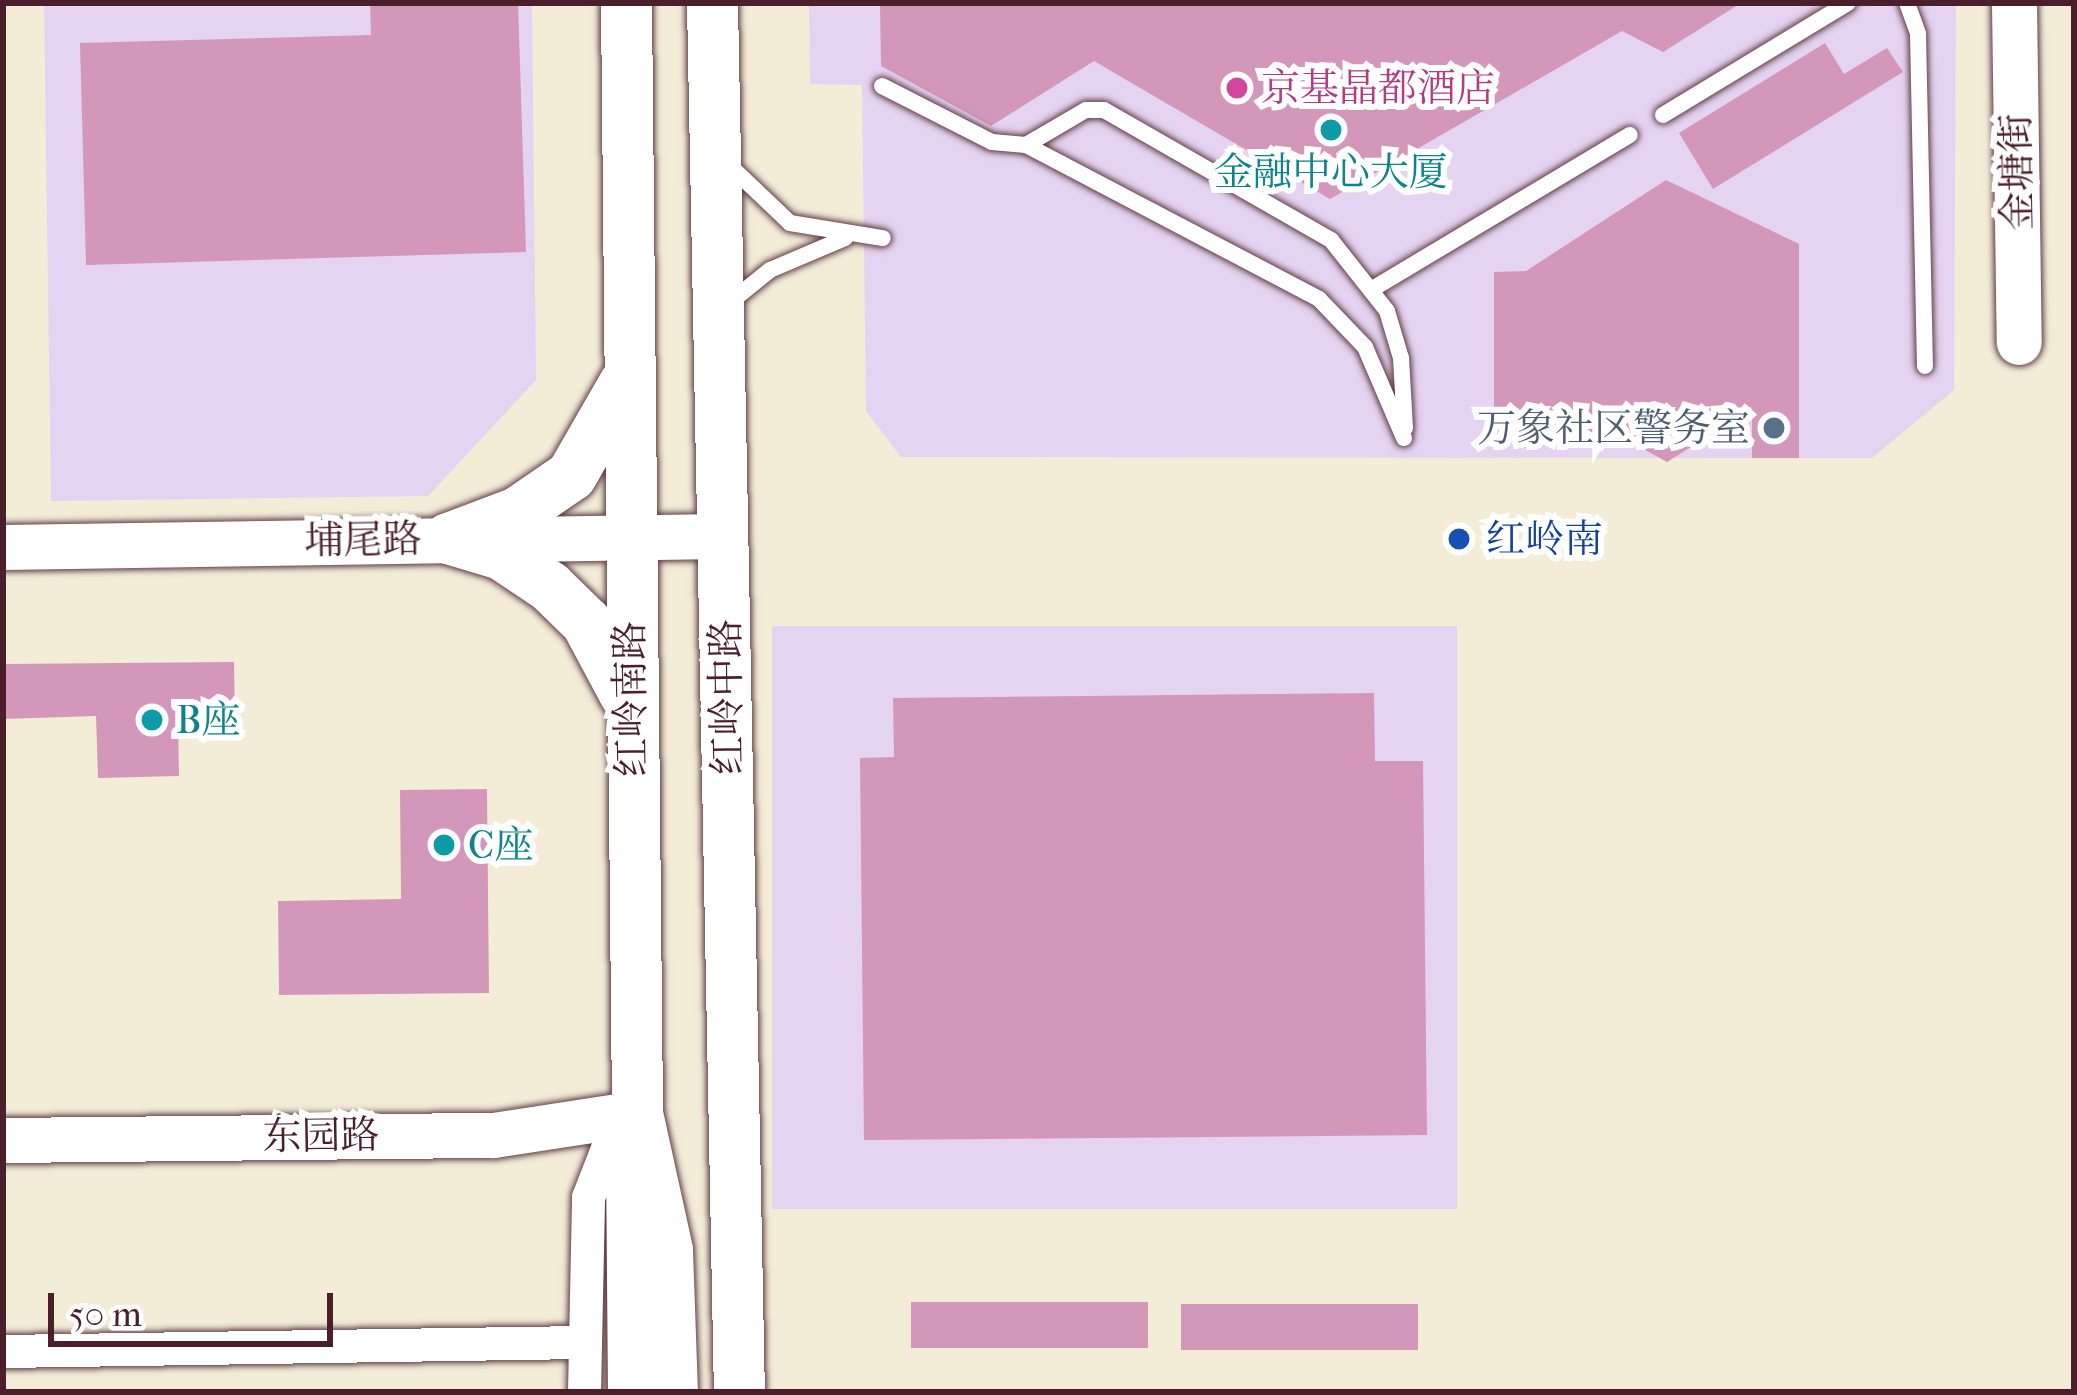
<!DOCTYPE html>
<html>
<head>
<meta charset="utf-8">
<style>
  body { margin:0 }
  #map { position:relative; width:2077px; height:1395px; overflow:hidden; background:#f3edd8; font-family:"IM FELL French Canon","Noto Serif SC",serif }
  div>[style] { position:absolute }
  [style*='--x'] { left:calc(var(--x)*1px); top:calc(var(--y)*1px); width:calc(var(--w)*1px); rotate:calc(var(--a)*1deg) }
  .built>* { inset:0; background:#e4d3f1; transform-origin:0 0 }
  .building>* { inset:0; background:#d397ba; transform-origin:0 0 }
  .roads { filter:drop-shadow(0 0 3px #633e45) drop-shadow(0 0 3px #633e45) }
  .lane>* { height:16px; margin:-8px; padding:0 8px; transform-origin:8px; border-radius:8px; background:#fff }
  .street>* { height:33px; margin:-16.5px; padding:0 16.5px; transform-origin:16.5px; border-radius:16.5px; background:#fff }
  .secondary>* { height:45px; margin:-22.5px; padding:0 22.5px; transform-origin:22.5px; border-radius:22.5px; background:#fff }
  .primary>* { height:51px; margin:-25.5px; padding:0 25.5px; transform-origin:25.5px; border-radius:25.5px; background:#fff }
  .dots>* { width:33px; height:33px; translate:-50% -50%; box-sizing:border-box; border:6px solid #fff; border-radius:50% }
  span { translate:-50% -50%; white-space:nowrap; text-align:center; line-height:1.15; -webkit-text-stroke:12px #fff; paint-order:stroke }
  .hotel-label { font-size:39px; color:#b23c85 }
  .left { translate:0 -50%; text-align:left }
  .culture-label { font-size:39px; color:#0d838f }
  .street-label { font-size:39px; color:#4a1f2b }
  .service-label { font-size:39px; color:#4e5e75 }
  .right { translate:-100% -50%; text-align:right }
  .transit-label { font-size:39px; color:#164399 }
  .frame { position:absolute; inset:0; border:6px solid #4a1f2b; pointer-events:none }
  .scale { position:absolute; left:48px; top:1293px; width:285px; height:54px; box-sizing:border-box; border:6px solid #4a1f2b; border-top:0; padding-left:15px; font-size:36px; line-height:42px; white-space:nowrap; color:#4a1f2b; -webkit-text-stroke:9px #fff; paint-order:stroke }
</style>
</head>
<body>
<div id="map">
  <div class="built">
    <i style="clip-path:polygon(44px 3px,532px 3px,536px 380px,428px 496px,51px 501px)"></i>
    <i style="clip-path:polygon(809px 3px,1956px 3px,1954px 390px,1872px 458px,901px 457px,866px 411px,862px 85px,810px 84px)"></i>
    <i style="left:772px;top:626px;width:685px;height:583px"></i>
  </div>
  <div class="building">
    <i style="clip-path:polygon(370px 3px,518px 3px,526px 252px,86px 265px,80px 43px,371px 35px)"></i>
    <i style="clip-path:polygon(880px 3px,1741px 3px,1663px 52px,1622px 31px,1330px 199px,1094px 61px,991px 126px,881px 66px)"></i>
    <i style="clip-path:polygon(1825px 43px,1844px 74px,1887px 48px,1903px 72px,1713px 189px,1679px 133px)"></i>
    <i style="clip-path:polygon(1666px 180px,1799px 244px,1799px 458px,1752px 458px,1752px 409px,1667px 462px,1613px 432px,1494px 432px,1494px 272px,1526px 271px)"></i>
    <i style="clip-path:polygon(234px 662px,235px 719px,178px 720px,179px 776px,98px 778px,96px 716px,3px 719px,3px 664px)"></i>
    <i style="clip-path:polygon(1374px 693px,1375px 761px,1423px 761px,1427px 1135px,864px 1140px,860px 758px,894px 757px,893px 698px)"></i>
    <i style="clip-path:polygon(487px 789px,489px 993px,279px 995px,278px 901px,401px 899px,400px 790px)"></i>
    <i style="left:911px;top:1302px;width:237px;height:46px"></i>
    <i style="left:1181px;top:1304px;width:237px;height:46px"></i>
  </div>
  <div class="roads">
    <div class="lane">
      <i style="--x:1907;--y:3;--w:33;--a:70"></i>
      <i style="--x:1918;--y:34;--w:332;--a:88.8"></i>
      <i style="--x:882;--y:86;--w:123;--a:27"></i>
      <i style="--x:992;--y:142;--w:34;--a:5"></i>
      <i style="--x:1026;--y:145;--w:331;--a:27.7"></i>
      <i style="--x:1319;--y:299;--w:66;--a:46.2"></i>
      <i style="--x:1365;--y:347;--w:99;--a:66.8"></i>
      <i style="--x:1663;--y:115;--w:216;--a:-31.2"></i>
      <i style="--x:1026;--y:145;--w:69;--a:-30.3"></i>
      <i style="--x:1086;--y:110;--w:18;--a:0"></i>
      <i style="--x:1104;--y:110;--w:262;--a:29.8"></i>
      <i style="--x:1331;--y:240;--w:90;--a:51.7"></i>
      <i style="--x:1387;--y:311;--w:49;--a:73.4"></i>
      <i style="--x:1401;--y:358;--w:70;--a:86.7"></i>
      <i style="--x:727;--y:163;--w:87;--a:43.6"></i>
      <i style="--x:790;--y:223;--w:94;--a:9.2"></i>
      <i style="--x:1374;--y:288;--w:298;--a:-30.9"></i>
      <i style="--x:728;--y:304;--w:54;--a:-39"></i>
      <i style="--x:770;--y:270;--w:82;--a:-23.1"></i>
    </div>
    <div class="street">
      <i style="--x:3;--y:1351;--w:580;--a:-0.89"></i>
      <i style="--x:584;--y:1392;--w:195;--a:-88.8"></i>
      <i style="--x:588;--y:1197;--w:49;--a:-68.6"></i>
      <i style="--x:606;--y:1151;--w:49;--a:-50.8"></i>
    </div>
    <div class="secondary">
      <i style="--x:2014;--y:3;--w:339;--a:89.2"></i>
      <i style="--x:3;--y:547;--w:719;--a:-0.88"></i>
      <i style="--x:3;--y:1140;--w:490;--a:-0.6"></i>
      <i style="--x:493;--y:1135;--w:146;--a:-8.7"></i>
    </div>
    <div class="primary">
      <i style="--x:626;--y:3;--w:1110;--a:89.43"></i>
      <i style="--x:637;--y:1113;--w:140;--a:77.6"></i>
      <i style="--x:667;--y:1250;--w:142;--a:88"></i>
      <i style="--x:712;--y:3;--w:1389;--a:88.89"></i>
      <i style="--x:448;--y:538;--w:55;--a:16.8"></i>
      <i style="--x:501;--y:554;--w:58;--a:33.7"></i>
      <i style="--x:549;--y:586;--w:52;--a:44.2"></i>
      <i style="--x:586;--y:622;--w:81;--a:61.8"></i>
      <i style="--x:448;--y:538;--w:74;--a:-20.6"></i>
      <i style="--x:517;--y:512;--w:65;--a:-34.4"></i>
      <i style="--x:571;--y:475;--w:106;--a:-60.1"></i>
      <i style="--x:631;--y:1161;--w:231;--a:89.5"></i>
    </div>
  </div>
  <div class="dots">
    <i style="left:1237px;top:88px;background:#d1479c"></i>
    <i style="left:1331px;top:130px;background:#0f9aa8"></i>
    <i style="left:1774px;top:428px;background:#5c6f8a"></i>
    <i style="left:1459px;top:539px;background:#1a4fb4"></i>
    <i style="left:152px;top:720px;background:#0f9aa8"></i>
    <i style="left:444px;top:845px;background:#0f9aa8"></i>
  </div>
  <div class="hotel-label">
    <span class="left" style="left:1261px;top:88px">京基晶都酒店</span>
  </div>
  <div class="culture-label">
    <span style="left:1331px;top:172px">金融中心大厦</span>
    <span class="left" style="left:176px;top:720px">B座</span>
    <span class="left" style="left:468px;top:845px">C座</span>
  </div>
  <div class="street-label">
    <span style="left:2017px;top:172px;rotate:-91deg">金塘街</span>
    <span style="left:363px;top:540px;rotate:-1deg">埔尾路</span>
    <span style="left:727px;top:697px;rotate:-91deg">红岭中路</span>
    <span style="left:631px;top:699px;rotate:-91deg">红岭南路</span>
    <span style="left:321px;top:1136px;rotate:-1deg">东园路</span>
  </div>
  <div class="service-label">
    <span class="right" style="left:1750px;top:428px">万象社区警务室</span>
  </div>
  <div class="transit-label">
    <span class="left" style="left:1486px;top:539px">红岭南</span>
  </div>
  <div class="frame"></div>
  <div class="scale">50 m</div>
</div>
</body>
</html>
